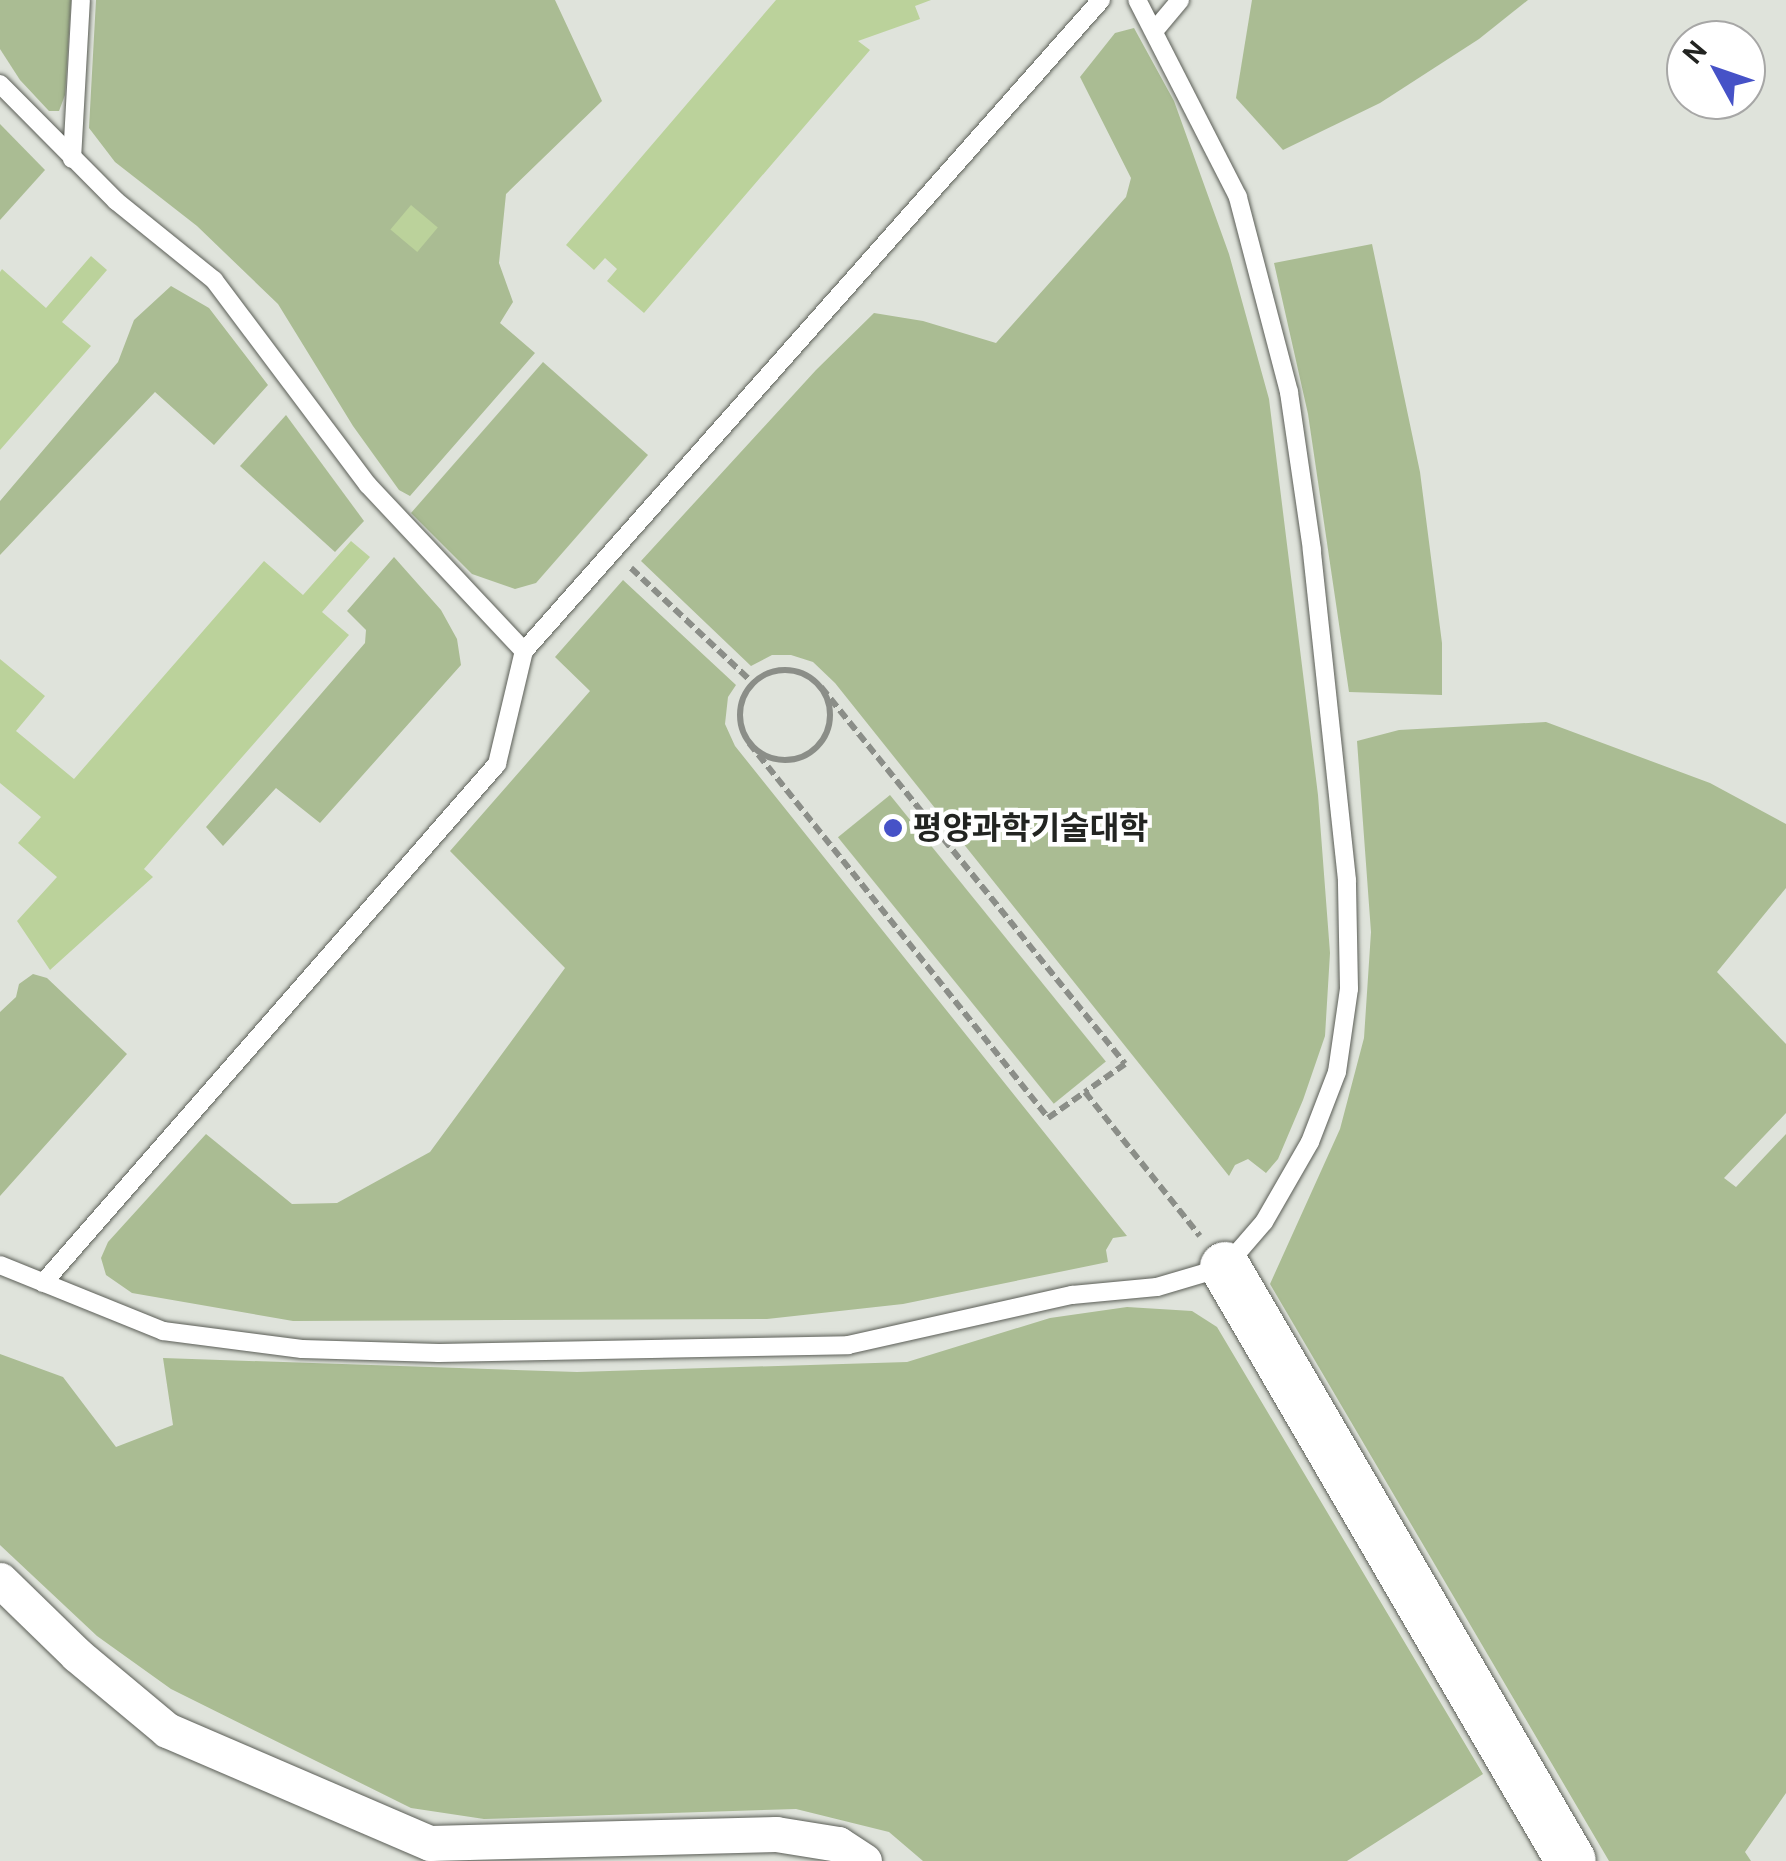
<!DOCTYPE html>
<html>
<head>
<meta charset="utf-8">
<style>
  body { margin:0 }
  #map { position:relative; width:1786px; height:1861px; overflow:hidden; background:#dfe3db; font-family:Cabin,"Noto Sans KR",sans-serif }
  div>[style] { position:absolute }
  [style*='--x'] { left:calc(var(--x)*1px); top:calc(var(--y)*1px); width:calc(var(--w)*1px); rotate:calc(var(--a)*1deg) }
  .green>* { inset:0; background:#aabc93; transform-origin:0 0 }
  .building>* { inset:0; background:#bbd29b; transform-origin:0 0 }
  .path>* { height:6px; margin-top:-3px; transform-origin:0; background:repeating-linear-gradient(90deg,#8b8e88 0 10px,transparent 0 15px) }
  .path>.ring { margin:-3px; padding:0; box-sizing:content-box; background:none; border:6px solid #8b8e88; border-radius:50% }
  .roads { filter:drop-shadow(0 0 2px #5b5e57) drop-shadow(0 0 2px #5b5e57) }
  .lane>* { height:18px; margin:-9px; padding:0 9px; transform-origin:9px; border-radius:9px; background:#fff }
  .street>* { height:35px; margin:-17.5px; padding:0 17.5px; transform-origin:17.5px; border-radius:17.5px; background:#fff }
  .secondary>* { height:50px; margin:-25px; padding:0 25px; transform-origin:25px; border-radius:25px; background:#fff }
  .dots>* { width:28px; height:28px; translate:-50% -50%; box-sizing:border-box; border:5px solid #fff; border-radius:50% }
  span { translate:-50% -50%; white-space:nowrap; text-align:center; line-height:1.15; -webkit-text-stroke:9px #fff; paint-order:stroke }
  .poi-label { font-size:32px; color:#222421; font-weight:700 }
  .left { translate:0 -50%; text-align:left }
  .north { position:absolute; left:1666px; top:20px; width:100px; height:100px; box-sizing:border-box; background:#fff; border:2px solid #a7a7a6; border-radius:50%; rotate:310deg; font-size:28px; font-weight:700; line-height:40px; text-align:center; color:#222421 }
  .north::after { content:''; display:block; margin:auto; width:35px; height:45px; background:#4652c7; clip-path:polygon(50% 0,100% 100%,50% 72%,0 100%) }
</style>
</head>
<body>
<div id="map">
  <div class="green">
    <i style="clip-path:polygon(0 0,71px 0,65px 95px,59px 111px,49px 111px,20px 80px,0 49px)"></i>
    <i style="clip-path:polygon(96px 0,555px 0,602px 101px,506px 194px,499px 263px,513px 302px,500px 323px,535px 353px,410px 496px,399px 490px,353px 426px,278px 304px,197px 226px,115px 162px,89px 128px)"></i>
    <i style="clip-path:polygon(1252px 0,1528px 0,1479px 39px,1380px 103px,1283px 150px,1236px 98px)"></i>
    <i style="clip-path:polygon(1134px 28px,1174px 101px,1229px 254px,1269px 399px,1318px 795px,1330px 953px,1325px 1036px,1303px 1100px,1278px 1159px,1266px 1173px,1248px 1159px,1235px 1165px,1229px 1176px,835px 683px,813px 662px,791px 655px,772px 655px,751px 666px,641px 561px,816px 370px,874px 313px,923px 321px,996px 343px,1126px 197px,1131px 178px,1080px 77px,1115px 33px)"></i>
    <i style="clip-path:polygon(0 124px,45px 170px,0 220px)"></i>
    <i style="clip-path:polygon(1372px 244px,1420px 472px,1442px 643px,1442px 695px,1349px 692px,1308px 414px,1274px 263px)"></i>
    <i style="clip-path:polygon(171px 286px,209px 308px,268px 385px,214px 445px,155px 392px,0 555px,0 501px,118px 362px,134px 320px)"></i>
    <i style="clip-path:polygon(543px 362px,648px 455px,536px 583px,515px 589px,472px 574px,411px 513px)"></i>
    <i style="clip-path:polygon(286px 415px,364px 521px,335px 552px,240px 466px)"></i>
    <i style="clip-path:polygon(394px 557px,441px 610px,457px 639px,461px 665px,320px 823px,276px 788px,223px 846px,206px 827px,365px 643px,366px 630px,347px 611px)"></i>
    <i style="clip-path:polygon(623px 580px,736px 685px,728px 697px,725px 724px,735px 746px,1127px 1236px,1113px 1238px,1106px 1250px,1108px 1262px,903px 1304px,767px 1319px,293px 1321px,132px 1293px,106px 1275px,101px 1258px,108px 1242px,206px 1134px,292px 1204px,337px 1203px,430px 1152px,565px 968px,450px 851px,590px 691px,555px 657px)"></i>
    <i style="clip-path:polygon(1546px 722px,1710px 783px,1786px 824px,1786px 888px,1717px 972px,1786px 1044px,1786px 1113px,1724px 1178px,1736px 1187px,1786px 1134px,1786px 1793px,1745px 1852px,1751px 1861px,1609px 1861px,1270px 1284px,1340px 1129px,1364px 1038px,1371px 932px,1357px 741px,1399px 730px)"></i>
    <i style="left:890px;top:795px;width:343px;height:67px;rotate:51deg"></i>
    <i style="clip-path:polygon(33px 974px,47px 978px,127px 1054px,0 1196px,0 1012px,16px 997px,19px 984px)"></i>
    <i style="clip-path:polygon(1127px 1307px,1192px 1311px,1217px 1327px,1483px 1774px,1347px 1861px,923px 1861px,889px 1832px,796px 1809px,484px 1819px,411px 1808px,171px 1689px,97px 1636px,0 1545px,0 1354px,63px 1377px,116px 1447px,173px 1425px,163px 1358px,577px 1372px,907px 1362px,1050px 1318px)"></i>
  </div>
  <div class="building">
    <i style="clip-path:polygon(776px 0,931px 0,915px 6px,920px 19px,858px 41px,870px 50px,644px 313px,607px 281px,617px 269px,605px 258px,594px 270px,566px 245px)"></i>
    <i style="left:411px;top:205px;width:35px;height:32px;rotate:40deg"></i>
    <i style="clip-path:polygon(91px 256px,107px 270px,62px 322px,91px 346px,0 450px,0 272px,2px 269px,46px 308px)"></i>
    <i style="clip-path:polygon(351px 541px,370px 557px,322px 612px,349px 635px,144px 869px,153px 877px,50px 970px,17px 921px,57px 877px,18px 843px,41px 817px,0 783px,0 659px,45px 696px,16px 731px,74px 779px,264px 561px,303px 595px)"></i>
  </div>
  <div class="path">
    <i style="--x:631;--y:568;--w:168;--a:43.3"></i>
    <i class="ring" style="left:740px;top:670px;width:84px;height:84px"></i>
    <i style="--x:821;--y:687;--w:484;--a:51.1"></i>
    <i style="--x:1125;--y:1064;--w:49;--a:145"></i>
    <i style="--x:749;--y:743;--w:480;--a:51.4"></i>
    <i style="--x:1048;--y:1118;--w:45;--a:-35.1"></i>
    <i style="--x:1085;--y:1092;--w:184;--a:51.4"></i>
  </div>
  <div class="roads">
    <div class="lane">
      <i style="--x:1155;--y:30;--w:39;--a:-50"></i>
      <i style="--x:0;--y:84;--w:165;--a:45.2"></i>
      <i style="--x:116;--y:201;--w:126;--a:38.9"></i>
      <i style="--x:214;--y:280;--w:256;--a:53.1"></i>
      <i style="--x:368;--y:485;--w:228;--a:46.8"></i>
      <i style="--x:524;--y:651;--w:870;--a:-48.45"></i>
      <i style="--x:72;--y:159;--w:159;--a:-86.8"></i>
      <i style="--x:0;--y:1265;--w:176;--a:22"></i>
      <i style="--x:163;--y:1331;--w:140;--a:7.4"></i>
      <i style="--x:302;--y:1349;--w:137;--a:1.7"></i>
      <i style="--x:439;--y:1353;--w:409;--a:-1.1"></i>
      <i style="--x:848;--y:1345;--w:230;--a:-12.6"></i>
      <i style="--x:1072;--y:1295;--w:85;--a:-5.4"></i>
      <i style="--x:1157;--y:1287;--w:71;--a:-16.4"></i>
      <i style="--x:1225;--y:1267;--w:60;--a:-49.1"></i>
      <i style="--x:1264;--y:1222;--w:92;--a:-60.1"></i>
      <i style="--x:1310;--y:1142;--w:75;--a:-68.9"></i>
      <i style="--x:1337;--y:1072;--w:84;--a:-81.8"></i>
      <i style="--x:1349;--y:989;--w:109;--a:-91.1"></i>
      <i style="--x:1347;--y:880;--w:332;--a:-96.1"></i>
      <i style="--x:1312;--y:550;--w:160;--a:-98.3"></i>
      <i style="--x:1289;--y:392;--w:202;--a:-104.7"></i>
      <i style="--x:1238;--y:197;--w:221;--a:-117.1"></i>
      <i style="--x:43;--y:1283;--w:690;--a:-48.82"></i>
      <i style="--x:497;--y:764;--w:116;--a:-76.6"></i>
    </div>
    <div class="street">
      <i style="--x:0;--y:1580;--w:107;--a:44.2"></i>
      <i style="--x:77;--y:1655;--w:117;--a:39.8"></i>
      <i style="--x:167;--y:1730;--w:286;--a:23.3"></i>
      <i style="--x:430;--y:1843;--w:346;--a:-1.5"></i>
      <i style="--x:776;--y:1834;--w:63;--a:9.2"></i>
      <i style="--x:838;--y:1844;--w:31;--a:33"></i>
    </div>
    <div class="secondary">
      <i style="--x:1225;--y:1267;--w:687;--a:59.78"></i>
    </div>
  </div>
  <div class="dots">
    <i style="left:893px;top:828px;background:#4652c7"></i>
  </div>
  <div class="poi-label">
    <span class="left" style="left:913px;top:828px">평양과학기술대학</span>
  </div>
  <div class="north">N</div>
</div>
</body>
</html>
